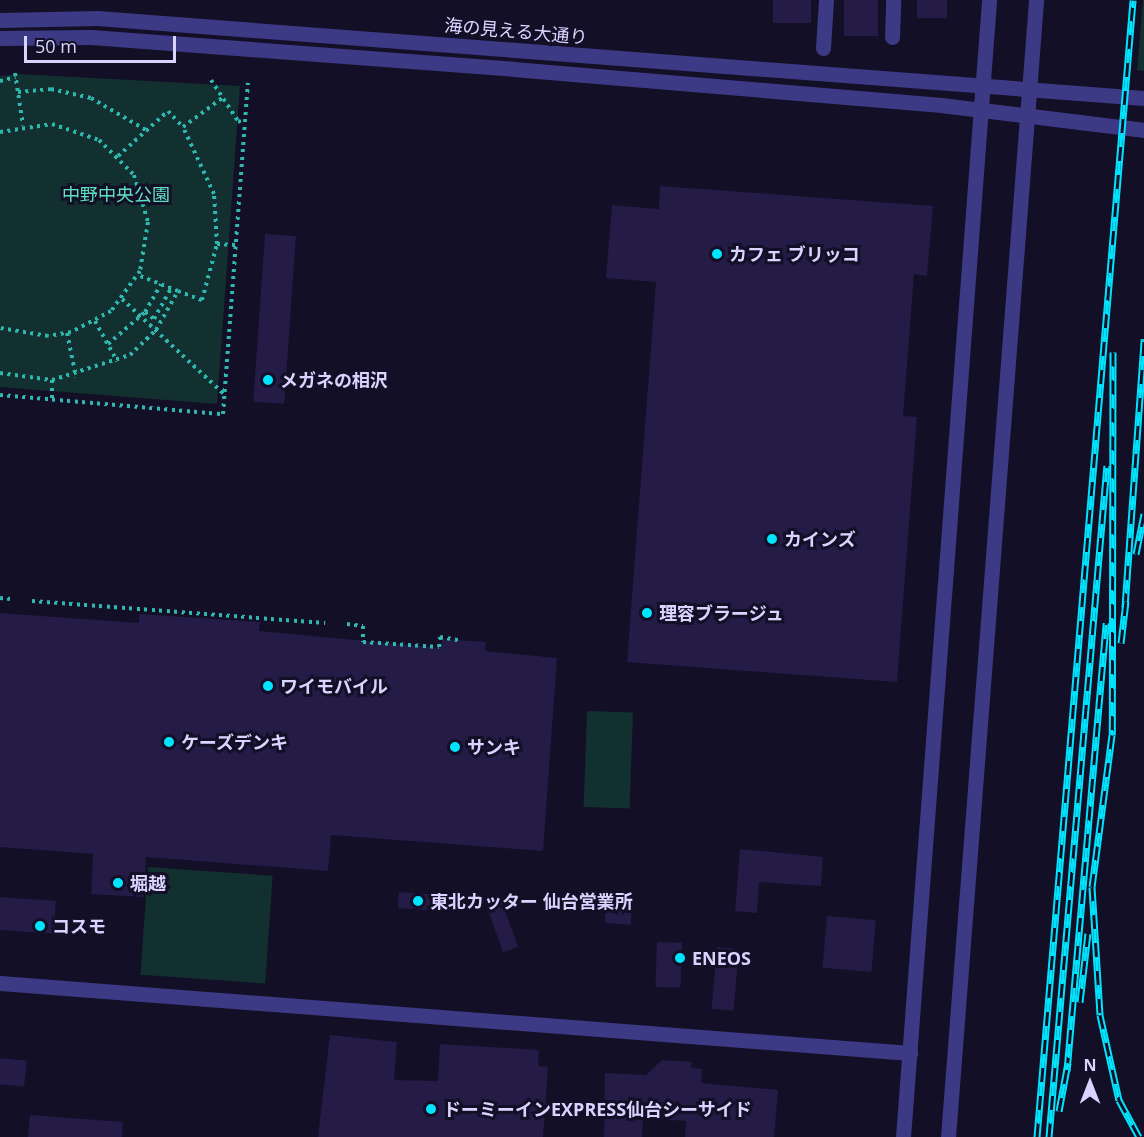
<!DOCTYPE html>
<html>
<head>
<meta charset="utf-8">
<style>
  body { margin:0 }
  #map { position:relative; width:1144px; height:1137px; overflow:hidden; background:#130f26; font-family:"Open Sans","Noto Sans JP",sans-serif }
  div>[style] { position:absolute }
  [style*='--x'] { left:calc(var(--x)*1px); top:calc(var(--y)*1px); width:calc(var(--w)*1px); rotate:calc(var(--a)*1deg) }
  .green>* { inset:0; background:#12302f; transform-origin:0 0 }
  .building>* { inset:0; background:#241b47; transform-origin:0 0 }
  .path>* { height:4px; margin-top:-2px; transform-origin:0; background:repeating-linear-gradient(90deg,#2fb8b0 0 3px,transparent 0 7.5px) }
  .minor>* { height:15px; margin:-7.5px; padding:0 7.5px; transform-origin:7.5px; border-radius:7.5px; background:#3d3a85 }
  .rail>* { height:7px; margin-top:-3.5px; transform-origin:0; background:repeating-linear-gradient(90deg,#130f26 0 14px,#00e5ff 0 28px); box-sizing:border-box; border-block:2px solid #00e5ff }
  .dots>* { width:16px; height:16px; translate:-50% -50%; box-sizing:border-box; border:3px solid #130f26; border-radius:50% }
  span { translate:-50% -50%; white-space:nowrap; text-align:center; line-height:1.15; -webkit-text-stroke:6px #130f26; paint-order:stroke }
  .street-label { font-size:18px; color:#d9d4ff }
  .park-label { font-size:18px; color:#5fe0c0 }
  .poi-label { font-size:18px; color:#d9d4ff; font-weight:700 }
  .left { translate:0 -50%; text-align:left }
  .north { position:absolute; left:1060px; top:1053px; width:60px; height:60px; -webkit-text-stroke:4px #130f26; paint-order:stroke; rotate:0deg; font-size:16px; font-weight:700; line-height:24px; text-align:center; color:#d9d4ff }
  .north::after { content:''; display:block; margin:auto; width:21px; height:27px; background:#d9d4ff; clip-path:polygon(50% 0,100% 100%,50% 72%,0 100%) }
  .scale { position:absolute; left:24px; top:36px; width:152px; height:27px; box-sizing:border-box; border:3px solid #d9d4ff; border-top:0; padding-left:8px; font-size:18px; line-height:21px; white-space:nowrap; color:#d9d4ff; -webkit-text-stroke:4px #130f26; paint-order:stroke }
</style>
</head>
<body>
<div id="map">
  <div class="green">
    <i style="clip-path:polygon(1143px 0,1144px 0,1144px 71px,1137px 70px)"></i>
    <i style="clip-path:polygon(20px 74px,240px 86px,217px 404px,0 387px,0 76px)"></i>
    <i style="left:587px;top:711px;width:46px;height:96px;rotate:2deg"></i>
    <i style="left:148px;top:867px;width:125px;height:108px;rotate:4deg"></i>
  </div>
  <div class="building">
    <i style="left:773px;top:0;width:38px;height:23px"></i>
    <i style="left:844px;top:0;width:34px;height:36px"></i>
    <i style="left:917px;top:0;width:30px;height:18px"></i>
    <i style="clip-path:polygon(660px 186px,933px 206px,927px 276px,914px 274px,903px 416px,917px 417px,897px 682px,627px 662px,656px 282px,606px 278px,612px 205px,659px 209px)"></i>
    <i style="left:265px;top:234px;width:31px;height:168px;rotate:4deg"></i>
    <i style="clip-path:polygon(0 613px,139px 623px,139px 614px,260px 622px,259px 631px,441px 648px,442px 639px,486px 642px,485px 651px,557px 658px,543px 851px,331px 835px,328px 871px,146px 857px,144px 897px,91px 894px,93px 854px,0 847px)"></i>
    <i style="clip-path:polygon(740px 849px,823px 857px,821px 886px,759px 882px,757px 913px,735px 911px)"></i>
    <i style="left:399px;top:892px;width:40px;height:16px;rotate:4deg"></i>
    <i style="left:0;top:897px;width:56px;height:33px;rotate:4deg"></i>
    <i style="left:500px;top:897px;width:53px;height:16px;rotate:70deg"></i>
    <i style="left:606px;top:905px;width:26px;height:18px;rotate:4deg"></i>
    <i style="left:827px;top:916px;width:49px;height:52px;rotate:5deg"></i>
    <i style="left:657px;top:942px;width:25px;height:45px;rotate:2deg"></i>
    <i style="left:717px;top:947px;width:22px;height:62px;rotate:5deg"></i>
    <i style="clip-path:polygon(330px 1035px,397px 1042px,394px 1080px,438px 1081px,440px 1044px,539px 1050px,538px 1066px,548px 1067px,543px 1137px,318px 1137px)"></i>
    <i style="left:0;top:1058px;width:27px;height:26px;rotate:6deg"></i>
    <i style="clip-path:polygon(662px 1060px,692px 1062px,691px 1068px,702px 1069px,701px 1083px,778px 1090px,774px 1137px,685px 1137px,686px 1121px,643px 1118px,642px 1137px,604px 1137px,605px 1073px,646px 1075px)"></i>
    <i style="clip-path:polygon(30px 1115px,123px 1122px,122px 1137px,28px 1137px)"></i>
  </div>
  <div class="path">
    <i style="--x:15;--y:73;--w:53;--a:81.3"></i>
    <i style="--x:211;--y:80;--w:49;--a:56.6"></i>
    <i style="--x:238;--y:121;--w:7;--a:16"></i>
    <i style="--x:0;--y:81;--w:16;--a:-14"></i>
    <i style="--x:18;--y:92;--w:33;--a:-5"></i>
    <i style="--x:51;--y:89;--w:41;--a:12.7"></i>
    <i style="--x:91;--y:98;--w:64;--a:30.2"></i>
    <i style="--x:0;--y:132;--w:53;--a:-8.7"></i>
    <i style="--x:52;--y:124;--w:50;--a:18.8"></i>
    <i style="--x:99;--y:140;--w:49;--a:45"></i>
    <i style="--x:134;--y:175;--w:49;--a:73.4"></i>
    <i style="--x:148;--y:222;--w:50;--a:99.3"></i>
    <i style="--x:140;--y:271;--w:49;--a:125.9"></i>
    <i style="--x:111;--y:311;--w:45;--a:152.3"></i>
    <i style="--x:71;--y:332;--w:23;--a:170"></i>
    <i style="--x:48;--y:336;--w:49;--a:-170.5"></i>
    <i style="--x:118;--y:156;--w:67;--a:-42"></i>
    <i style="--x:168;--y:111;--w:22;--a:47"></i>
    <i style="--x:183;--y:127;--w:49;--a:-36.6"></i>
    <i style="--x:217;--y:244;--w:19;--a:3"></i>
    <i style="--x:178;--y:291;--w:26;--a:21"></i>
    <i style="--x:202;--y:300;--w:58;--a:-75"></i>
    <i style="--x:217;--y:244;--w:50;--a:-93.4"></i>
    <i style="--x:214;--y:194;--w:74;--a:-114.8"></i>
    <i style="--x:122;--y:299;--w:139;--a:43"></i>
    <i style="--x:145;--y:312;--w:32;--a:-60"></i>
    <i style="--x:95;--y:321;--w:46;--a:61.2"></i>
    <i style="--x:67;--y:333;--w:45;--a:78.4"></i>
    <i style="--x:108;--y:344;--w:49;--a:-40.9"></i>
    <i style="--x:145;--y:312;--w:11;--a:38"></i>
    <i style="--x:154;--y:319;--w:35;--a:-61"></i>
    <i style="--x:0;--y:373;--w:52;--a:7.7"></i>
    <i style="--x:52;--y:380;--w:82;--a:-17.8"></i>
    <i style="--x:130;--y:355;--w:36;--a:-44"></i>
    <i style="--x:156;--y:330;--w:45;--a:-60.6"></i>
    <i style="--x:178;--y:291;--w:43;--a:-158.2"></i>
    <i style="--x:52;--y:380;--w:19;--a:90"></i>
    <i style="--x:0;--y:395;--w:224;--a:4.9"></i>
    <i style="--x:223;--y:414;--w:332;--a:-85.7"></i>
    <i style="--x:0;--y:598;--w:10;--a:6"></i>
    <i style="--x:32;--y:601;--w:294;--a:4.3"></i>
    <i style="--x:347;--y:624;--w:16;--a:7"></i>
    <i style="--x:363;--y:626;--w:16;--a:90"></i>
    <i style="--x:363;--y:642;--w:76;--a:3.8"></i>
    <i style="--x:439;--y:647;--w:10;--a:-84"></i>
    <i style="--x:440;--y:637;--w:22;--a:10"></i>
  </div>
  <div class="minor">
    <i style="--x:0;--y:20;--w:97;--a:-1.2"></i>
    <i style="--x:97;--y:18;--w:1050;--a:4.37"></i>
    <i style="--x:892;--y:37;--w:37;--a:-88"></i>
    <i style="--x:0;--y:38;--w:91;--a:-0.6"></i>
    <i style="--x:91;--y:37;--w:423;--a:4.3"></i>
    <i style="--x:513;--y:69;--w:430;--a:4.8"></i>
    <i style="--x:941;--y:105;--w:205;--a:7"></i>
    <i style="--x:823;--y:48;--w:48;--a:-86.4"></i>
    <i style="--x:0;--y:983;--w:913;--a:4.4"></i>
    <i style="--x:903;--y:1137;--w:1140;--a:-85.67"></i>
    <i style="--x:948;--y:1137;--w:1140;--a:-85.57"></i>
  </div>
  <div class="rail">
    <i style="--x:1113;--y:352;--w:383;--a:90.1"></i>
    <i style="--x:1112;--y:735;--w:153;--a:97.5"></i>
    <i style="--x:1092;--y:887;--w:128;--a:86.4"></i>
    <i style="--x:1100;--y:1015;--w:87;--a:77.4"></i>
    <i style="--x:1119;--y:1100;--w:42;--a:61.6"></i>
    <i style="--x:1136;--y:554;--w:41;--a:-78.7"></i>
    <i style="--x:1125;--y:607;--w:269;--a:-85.9"></i>
    <i style="--x:1121;--y:643;--w:42;--a:-83.2"></i>
    <i style="--x:1080;--y:1002;--w:69;--a:-83.4"></i>
    <i style="--x:1067;--y:1071;--w:450;--a:-85"></i>
    <i style="--x:1059;--y:1111;--w:49;--a:-79.4"></i>
    <i style="--x:1037;--y:1137;--w:1141;--a:-85.17"></i>
    <i style="--x:1049;--y:1137;--w:674;--a:-85.07"></i>
  </div>
  <div class="dots">
    <i style="left:717px;top:254px;background:#00e5ff"></i>
    <i style="left:268px;top:380px;background:#00e5ff"></i>
    <i style="left:772px;top:539px;background:#00e5ff"></i>
    <i style="left:647px;top:613px;background:#00e5ff"></i>
    <i style="left:268px;top:686px;background:#00e5ff"></i>
    <i style="left:169px;top:742px;background:#00e5ff"></i>
    <i style="left:455px;top:747px;background:#00e5ff"></i>
    <i style="left:118px;top:883px;background:#00e5ff"></i>
    <i style="left:418px;top:901px;background:#00e5ff"></i>
    <i style="left:40px;top:926px;background:#00e5ff"></i>
    <i style="left:680px;top:958px;background:#00e5ff"></i>
    <i style="left:431px;top:1109px;background:#00e5ff"></i>
  </div>
  <div class="street-label">
    <span style="left:516px;top:31px;rotate:5deg">海の見える大通り</span>
  </div>
  <div class="park-label">
    <span style="left:116px;top:194px">中野中央公園</span>
  </div>
  <div class="poi-label">
    <span class="left" style="left:729px;top:254px">カフェ ブリッコ</span>
    <span class="left" style="left:280px;top:380px">メガネの相沢</span>
    <span class="left" style="left:784px;top:539px">カインズ</span>
    <span class="left" style="left:659px;top:613px">理容ブラージュ</span>
    <span class="left" style="left:280px;top:686px">ワイモバイル</span>
    <span class="left" style="left:181px;top:742px">ケーズデンキ</span>
    <span class="left" style="left:467px;top:747px">サンキ</span>
    <span class="left" style="left:130px;top:883px">堀越</span>
    <span class="left" style="left:430px;top:901px">東北カッター 仙台営業所</span>
    <span class="left" style="left:52px;top:926px">コスモ</span>
    <span class="left" style="left:692px;top:958px">ENEOS</span>
    <span class="left" style="left:443px;top:1109px">ドーミーインEXPRESS仙台シーサイド</span>
  </div>
  <div class="north">N</div>
  <div class="scale">50 m</div>
</div>
</body>
</html>
